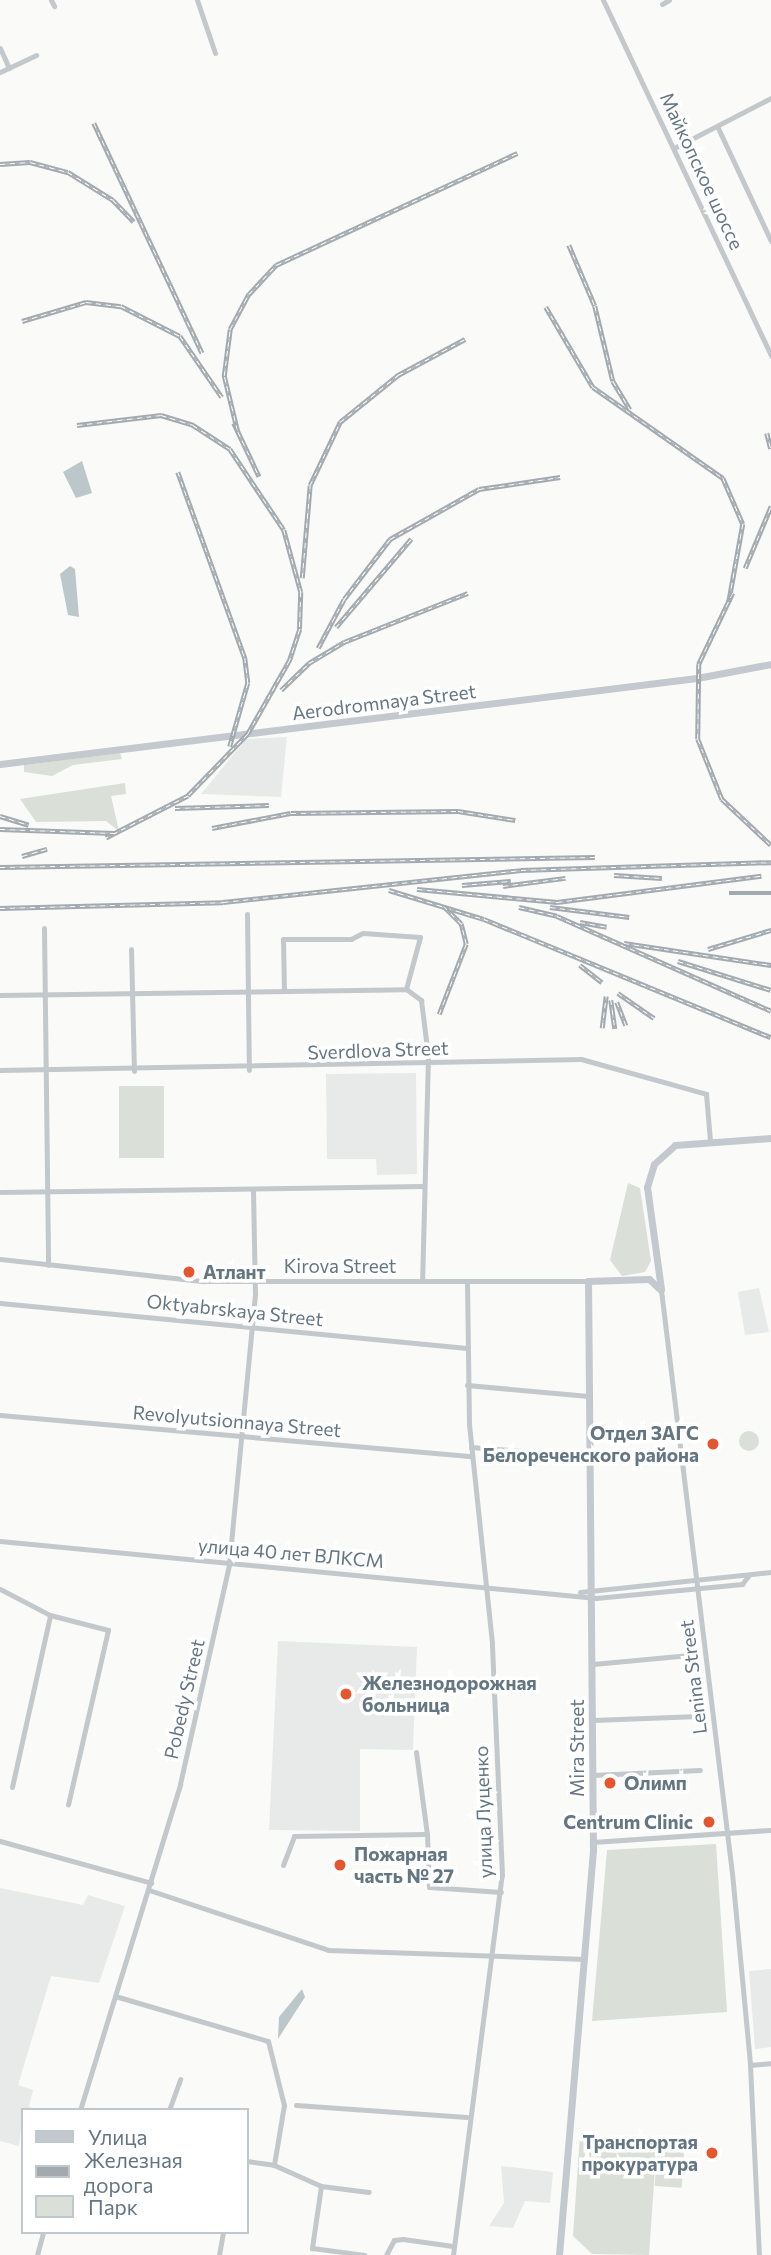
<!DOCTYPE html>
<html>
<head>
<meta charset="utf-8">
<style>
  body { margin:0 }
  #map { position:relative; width:771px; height:2255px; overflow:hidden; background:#fafaf8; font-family:Commissioner,sans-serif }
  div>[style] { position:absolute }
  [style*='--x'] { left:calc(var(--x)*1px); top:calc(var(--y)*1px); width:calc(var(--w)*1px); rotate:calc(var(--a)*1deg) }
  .built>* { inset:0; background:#e8e9e9 }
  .green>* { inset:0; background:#dadfd7; transform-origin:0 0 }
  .round { border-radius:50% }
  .water>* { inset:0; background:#bbc7cb }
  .minor>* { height:5px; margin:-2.5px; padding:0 2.5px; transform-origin:2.5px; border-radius:2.5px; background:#c3c8cc }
  .major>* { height:7px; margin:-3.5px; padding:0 3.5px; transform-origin:3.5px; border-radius:3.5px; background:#c3c9ce }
  .rail>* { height:4.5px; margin-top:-2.25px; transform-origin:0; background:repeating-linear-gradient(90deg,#fff 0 5px,#a2aab0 0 10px); box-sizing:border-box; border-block:2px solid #a2aab0 }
  .dots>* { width:19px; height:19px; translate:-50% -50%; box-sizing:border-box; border:4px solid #fff; border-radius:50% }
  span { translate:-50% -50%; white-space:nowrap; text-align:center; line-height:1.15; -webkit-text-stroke:7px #fff; paint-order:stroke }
  .street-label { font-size:19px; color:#657683 }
  .poi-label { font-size:19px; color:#657683; font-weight:700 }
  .left { translate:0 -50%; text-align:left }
  .right { translate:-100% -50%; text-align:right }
  .legend { position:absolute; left:21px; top:2108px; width:228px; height:126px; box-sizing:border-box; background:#fff; border:2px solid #c1c8cd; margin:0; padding:9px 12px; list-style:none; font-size:21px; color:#657683 }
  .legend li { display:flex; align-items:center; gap:14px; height:35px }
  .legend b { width:35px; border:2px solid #c1c8cd }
</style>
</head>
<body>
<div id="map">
  <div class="built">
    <i style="clip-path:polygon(287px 737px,281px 797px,201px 794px,246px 739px)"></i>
    <i style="clip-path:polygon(416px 1073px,417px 1174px,377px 1175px,376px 1159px,327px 1159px,326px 1074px)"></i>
    <i style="clip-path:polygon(759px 1288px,769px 1332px,745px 1335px,738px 1292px)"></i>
    <i style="clip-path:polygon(278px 1641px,417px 1647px,413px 1750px,360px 1749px,360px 1831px,269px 1830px)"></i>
    <i style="clip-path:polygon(0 1888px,83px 1905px,88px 1895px,125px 1906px,99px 1983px,51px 1976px,18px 2085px,33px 2090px,29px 2107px,38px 2110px,23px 2110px,19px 2146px,0 2141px)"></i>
    <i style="clip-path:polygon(771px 1969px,771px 2047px,755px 2049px,749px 1971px)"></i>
    <i style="clip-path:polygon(501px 2166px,553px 2172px,550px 2203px,525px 2201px,513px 2228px,489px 2226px,504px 2203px)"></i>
  </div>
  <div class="green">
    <i style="clip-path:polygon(120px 753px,122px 759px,73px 765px,52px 776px,24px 772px,24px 765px)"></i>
    <i style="clip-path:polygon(125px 783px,126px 794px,111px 796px,119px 831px,106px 821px,36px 822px,20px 799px)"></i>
    <i style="left:119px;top:1086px;width:45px;height:72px"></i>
    <i style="clip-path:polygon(628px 1183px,640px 1188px,651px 1261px,645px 1272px,622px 1276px,610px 1260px)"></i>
    <i class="round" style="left:739px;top:1431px;width:20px;height:20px"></i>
    <i style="clip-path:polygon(716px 1844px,727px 2012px,592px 2021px,607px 1850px)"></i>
    <i style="clip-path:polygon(580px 2135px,657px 2140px,649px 2255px,592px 2254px,573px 2236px)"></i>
    <i style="left:658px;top:2139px;width:27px;height:47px;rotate:4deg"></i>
  </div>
  <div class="water">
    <i style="clip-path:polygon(82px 461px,92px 493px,76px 498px,63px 472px)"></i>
    <i style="clip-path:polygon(70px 566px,75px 569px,79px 617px,68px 615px,60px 574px)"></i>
    <i style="clip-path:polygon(302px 1989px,305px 1997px,278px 2039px,279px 2017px)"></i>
  </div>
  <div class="minor">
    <i style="--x:51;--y:0;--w:7;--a:63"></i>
    <i style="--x:197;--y:0;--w:56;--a:71.2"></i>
    <i style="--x:603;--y:0;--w:394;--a:64.7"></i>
    <i style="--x:662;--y:4;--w:8;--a:-30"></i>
    <i style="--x:0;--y:48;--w:22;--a:66"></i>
    <i style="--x:0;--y:72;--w:40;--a:-25"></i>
    <i style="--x:718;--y:128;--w:125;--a:64.9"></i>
    <i style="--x:674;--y:148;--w:109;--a:-27.3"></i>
    <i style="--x:247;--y:914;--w:156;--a:89.3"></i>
    <i style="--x:44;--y:928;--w:337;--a:89.3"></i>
    <i style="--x:131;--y:949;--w:122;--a:88.6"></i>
    <i style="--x:284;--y:991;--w:52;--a:-91.1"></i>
    <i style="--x:283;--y:939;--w:68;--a:0"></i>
    <i style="--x:351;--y:939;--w:13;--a:-27"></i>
    <i style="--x:363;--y:933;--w:57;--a:4"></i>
    <i style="--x:420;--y:937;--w:54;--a:105.1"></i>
    <i style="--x:406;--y:989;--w:19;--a:36"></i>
    <i style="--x:421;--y:1000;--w:56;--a:82.9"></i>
    <i style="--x:428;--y:1056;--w:225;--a:91.5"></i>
    <i style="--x:0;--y:995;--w:406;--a:-0.8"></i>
    <i style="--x:0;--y:1070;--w:581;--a:-1.08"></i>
    <i style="--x:581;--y:1059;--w:130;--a:15.6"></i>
    <i style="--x:706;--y:1094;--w:47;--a:85.1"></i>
    <i style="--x:0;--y:1192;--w:423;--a:-0.8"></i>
    <i style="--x:0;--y:1259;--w:205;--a:6.2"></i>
    <i style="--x:204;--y:1281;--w:384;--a:0"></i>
    <i style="--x:661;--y:1290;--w:587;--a:83.06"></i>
    <i style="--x:732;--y:1873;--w:193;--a:84.6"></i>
    <i style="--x:750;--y:2065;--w:190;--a:87.3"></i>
    <i style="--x:0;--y:1303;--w:469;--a:5.5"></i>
    <i style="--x:467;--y:1385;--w:122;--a:5.2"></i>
    <i style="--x:0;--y:1415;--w:474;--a:5"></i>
    <i style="--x:471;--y:1447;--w:119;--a:4.3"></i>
    <i style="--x:0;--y:1541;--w:599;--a:5.46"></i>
    <i style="--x:596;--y:1598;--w:147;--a:-5.5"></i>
    <i style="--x:742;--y:1584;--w:11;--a:-52"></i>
    <i style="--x:0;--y:1589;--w:56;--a:27.5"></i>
    <i style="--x:50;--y:1615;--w:60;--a:14.5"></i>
    <i style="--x:108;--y:1630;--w:179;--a:102.9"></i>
    <i style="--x:580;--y:1592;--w:192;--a:-6"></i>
    <i style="--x:593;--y:1664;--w:97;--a:-5.3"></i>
    <i style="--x:593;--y:1720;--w:106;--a:-2.2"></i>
    <i style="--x:416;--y:1752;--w:83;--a:82.4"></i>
    <i style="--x:593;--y:1775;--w:107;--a:-2.7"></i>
    <i style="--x:12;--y:1787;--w:176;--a:-77.5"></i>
    <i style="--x:0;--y:1841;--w:157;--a:15.5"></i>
    <i style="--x:593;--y:1842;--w:178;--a:-3.9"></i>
    <i style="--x:283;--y:1865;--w:31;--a:-69"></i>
    <i style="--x:294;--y:1836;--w:133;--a:-0.9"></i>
    <i style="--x:427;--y:1834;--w:53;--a:87.8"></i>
    <i style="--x:429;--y:1887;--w:72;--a:4"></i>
    <i style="--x:149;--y:1890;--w:189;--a:18.5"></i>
    <i style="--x:328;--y:1950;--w:257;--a:2"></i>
    <i style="--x:115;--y:1996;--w:159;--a:16.4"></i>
    <i style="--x:268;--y:2041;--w:66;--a:76"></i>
    <i style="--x:284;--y:2105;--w:61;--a:99.5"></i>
    <i style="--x:750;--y:2065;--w:21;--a:-5"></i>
    <i style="--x:296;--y:2105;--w:171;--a:4"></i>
    <i style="--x:80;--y:2110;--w:341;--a:-72.9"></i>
    <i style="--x:180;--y:1784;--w:225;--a:-77.4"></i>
    <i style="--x:229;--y:1564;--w:270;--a:-84.5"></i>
    <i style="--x:255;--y:1295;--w:105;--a:-91.1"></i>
    <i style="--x:169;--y:2110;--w:33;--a:-70"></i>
    <i style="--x:247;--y:2161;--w:27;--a:8"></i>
    <i style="--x:274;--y:2165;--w:51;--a:24.1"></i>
    <i style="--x:321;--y:2186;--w:48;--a:7.1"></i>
    <i style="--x:321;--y:2186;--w:63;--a:98.3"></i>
    <i style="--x:312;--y:2248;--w:53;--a:7.5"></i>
    <i style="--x:37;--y:2255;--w:24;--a:-75"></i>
    <i style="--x:219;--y:2255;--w:23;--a:-80"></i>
    <i style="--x:386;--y:2255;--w:17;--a:-62"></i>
    <i style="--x:394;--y:2240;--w:9;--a:-6"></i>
    <i style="--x:403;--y:2239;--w:50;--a:8"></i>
    <i style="--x:453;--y:2255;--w:383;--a:-82.7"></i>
    <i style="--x:502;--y:1875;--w:232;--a:-92.5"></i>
    <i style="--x:492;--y:1643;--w:220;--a:-96"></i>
    <i style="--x:469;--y:1424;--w:142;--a:-90.8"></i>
  </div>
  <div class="major">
    <i style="--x:0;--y:764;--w:702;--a:-7.03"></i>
    <i style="--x:697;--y:678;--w:75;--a:-10.7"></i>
    <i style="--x:661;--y:1289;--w:103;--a:-97.8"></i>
    <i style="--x:647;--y:1187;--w:24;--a:-73"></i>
    <i style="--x:654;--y:1164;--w:28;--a:-42"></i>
    <i style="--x:675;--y:1145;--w:96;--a:-4.2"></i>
    <i style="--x:559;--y:2255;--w:405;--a:-85.2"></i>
    <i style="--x:593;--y:1851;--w:570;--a:-90.5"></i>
    <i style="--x:588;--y:1281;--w:61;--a:-1.9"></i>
    <i style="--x:649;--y:1279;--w:16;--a:43"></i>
  </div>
  <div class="rail">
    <i style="--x:94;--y:123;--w:254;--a:64.8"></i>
    <i style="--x:0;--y:164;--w:30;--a:-4"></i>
    <i style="--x:30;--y:162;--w:39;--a:15"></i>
    <i style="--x:68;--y:172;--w:53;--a:31.9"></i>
    <i style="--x:113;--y:200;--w:30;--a:46"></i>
    <i style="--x:569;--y:245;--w:66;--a:66.9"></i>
    <i style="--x:595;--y:306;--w:77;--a:76.5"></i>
    <i style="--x:613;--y:381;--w:33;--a:59"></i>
    <i style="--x:546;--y:307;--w:93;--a:59.6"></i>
    <i style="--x:593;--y:387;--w:159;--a:35"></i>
    <i style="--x:723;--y:478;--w:50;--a:66.5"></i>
    <i style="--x:743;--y:524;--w:79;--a:100.2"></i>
    <i style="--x:22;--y:321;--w:67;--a:-16.5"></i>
    <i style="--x:86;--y:302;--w:35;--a:7"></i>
    <i style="--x:121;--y:306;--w:66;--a:27"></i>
    <i style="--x:180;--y:336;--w:74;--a:55.5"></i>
    <i style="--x:234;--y:423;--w:59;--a:64.7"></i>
    <i style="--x:77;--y:425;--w:85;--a:-6.8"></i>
    <i style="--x:161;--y:415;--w:34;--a:17"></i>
    <i style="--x:193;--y:425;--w:44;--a:33"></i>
    <i style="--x:230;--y:449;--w:97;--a:56.3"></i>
    <i style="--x:284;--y:530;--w:64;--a:74.7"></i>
    <i style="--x:301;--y:592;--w:37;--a:92"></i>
    <i style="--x:300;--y:629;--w:33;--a:108"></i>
    <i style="--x:290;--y:660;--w:85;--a:119.6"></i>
    <i style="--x:248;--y:734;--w:86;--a:134.1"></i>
    <i style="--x:188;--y:796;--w:92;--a:152.9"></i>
    <i style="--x:237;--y:430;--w:56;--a:-103.5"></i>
    <i style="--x:224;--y:376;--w:47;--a:-82.7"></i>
    <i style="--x:230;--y:329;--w:40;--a:-62"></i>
    <i style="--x:249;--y:294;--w:40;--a:-47"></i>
    <i style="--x:276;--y:265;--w:266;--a:-24.9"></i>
    <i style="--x:767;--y:433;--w:16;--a:76"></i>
    <i style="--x:178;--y:472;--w:198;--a:70.2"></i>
    <i style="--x:245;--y:658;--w:25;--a:83"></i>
    <i style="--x:248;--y:683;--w:66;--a:105.9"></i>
    <i style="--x:745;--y:568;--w:67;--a:-67.2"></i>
    <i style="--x:302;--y:578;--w:93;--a:-85.1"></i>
    <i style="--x:310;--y:485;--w:70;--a:-64.5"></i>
    <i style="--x:340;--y:422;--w:75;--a:-39"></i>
    <i style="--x:398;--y:375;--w:76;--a:-28.2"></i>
    <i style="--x:733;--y:593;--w:79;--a:115.6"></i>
    <i style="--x:699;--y:664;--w:75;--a:90.8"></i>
    <i style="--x:698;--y:739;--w:65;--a:68.2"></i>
    <i style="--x:722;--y:799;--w:67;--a:43.2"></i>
    <i style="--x:336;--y:627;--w:116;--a:-49.6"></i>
    <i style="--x:318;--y:648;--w:55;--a:-62"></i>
    <i style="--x:344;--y:599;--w:76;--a:-52.5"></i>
    <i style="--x:390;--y:539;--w:102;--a:-29.3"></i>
    <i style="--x:479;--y:489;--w:82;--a:-8.4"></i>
    <i style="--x:281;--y:690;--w:39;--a:-44"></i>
    <i style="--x:309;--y:663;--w:41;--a:-31"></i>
    <i style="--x:344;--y:642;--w:133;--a:-21.6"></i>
    <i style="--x:175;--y:808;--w:94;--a:-1.8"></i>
    <i style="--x:0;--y:816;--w:30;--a:17"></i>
    <i style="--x:212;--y:828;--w:80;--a:-10.8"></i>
    <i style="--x:291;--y:813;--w:167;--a:-0.7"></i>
    <i style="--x:458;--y:811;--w:58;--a:9"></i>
    <i style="--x:0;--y:829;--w:114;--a:2"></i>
    <i style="--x:22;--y:856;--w:26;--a:-16"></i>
    <i style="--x:0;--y:867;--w:595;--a:-0.96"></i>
    <i style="--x:614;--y:875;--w:48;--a:3.6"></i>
    <i style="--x:462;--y:885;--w:49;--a:-4.7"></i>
    <i style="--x:503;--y:886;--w:63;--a:-7.4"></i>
    <i style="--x:417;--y:889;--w:141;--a:5.3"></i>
    <i style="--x:557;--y:902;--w:206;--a:-7.3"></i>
    <i style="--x:389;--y:890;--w:99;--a:17"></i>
    <i style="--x:484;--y:919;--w:310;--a:22.4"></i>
    <i style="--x:729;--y:893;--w:42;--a:0"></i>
    <i style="--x:519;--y:907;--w:39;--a:13"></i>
    <i style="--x:557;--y:916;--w:234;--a:23.9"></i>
    <i style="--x:550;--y:907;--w:80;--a:7.2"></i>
    <i style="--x:0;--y:908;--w:223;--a:-1.5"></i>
    <i style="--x:223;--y:902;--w:300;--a:-6.1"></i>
    <i style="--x:521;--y:870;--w:250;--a:-1.8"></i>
    <i style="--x:580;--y:922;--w:27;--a:10"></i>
    <i style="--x:624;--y:943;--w:149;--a:8.5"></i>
    <i style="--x:708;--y:949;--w:66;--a:-16.8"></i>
    <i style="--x:678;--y:961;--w:97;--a:17.3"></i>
    <i style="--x:580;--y:965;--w:28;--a:38"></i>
    <i style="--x:618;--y:993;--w:44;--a:34.8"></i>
    <i style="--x:611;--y:1000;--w:29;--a:82"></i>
    <i style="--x:617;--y:1002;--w:25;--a:69"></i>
    <i style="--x:439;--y:1014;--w:75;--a:-68.9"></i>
    <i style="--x:466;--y:944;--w:21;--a:-104"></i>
    <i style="--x:461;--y:924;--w:24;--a:-135"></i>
    <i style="--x:602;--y:1028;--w:32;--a:-83"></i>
  </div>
  <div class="dots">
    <i style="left:189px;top:1272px;background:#e4572e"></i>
    <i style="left:713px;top:1444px;background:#e4572e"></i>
    <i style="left:346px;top:1694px;background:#e4572e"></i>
    <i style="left:610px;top:1783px;background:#e4572e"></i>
    <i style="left:709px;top:1822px;background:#e4572e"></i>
    <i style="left:340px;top:1865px;background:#e4572e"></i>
    <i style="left:712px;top:2153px;background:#e4572e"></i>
  </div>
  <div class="street-label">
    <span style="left:702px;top:171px;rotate:65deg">Майкопское шоссе</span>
    <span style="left:384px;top:702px;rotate:-7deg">Aerodromnaya Street</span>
    <span style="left:378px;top:1050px;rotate:-2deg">Sverdlova Street</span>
    <span style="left:340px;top:1266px">Kirova Street</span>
    <span style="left:235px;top:1310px;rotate:6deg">Oktyabrskaya Street</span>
    <span style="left:237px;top:1421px;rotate:5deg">Revolyutsionnaya Street</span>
    <span style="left:291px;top:1553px;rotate:5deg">улица 40 лет ВЛКСМ</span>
    <span style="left:693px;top:1677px;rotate:-97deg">Lenina Street</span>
    <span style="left:184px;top:1699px;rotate:-77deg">Pobedy Street</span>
    <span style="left:577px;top:1748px;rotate:-90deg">Mira Street</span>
    <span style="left:483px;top:1812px;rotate:-92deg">улица Луценко</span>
  </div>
  <div class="poi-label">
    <span class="left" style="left:203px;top:1272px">Атлант</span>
    <span class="right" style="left:699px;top:1444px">Отдел ЗАГС<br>Белореченского района</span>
    <span class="left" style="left:362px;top:1694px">Железнодорожная<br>больница</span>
    <span class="left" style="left:624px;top:1783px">Олимп</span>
    <span class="right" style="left:693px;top:1822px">Centrum Clinic</span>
    <span class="left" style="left:354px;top:1865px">Пожарная<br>часть № 27</span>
    <span class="right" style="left:698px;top:2153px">Транспортая<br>прокуратура</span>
  </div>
  <ul class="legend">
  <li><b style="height:9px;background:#c3c9ce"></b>Улица</li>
  <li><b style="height:9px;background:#a2aab0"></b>Железная дорога</li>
  <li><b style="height:19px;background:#dadfd7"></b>Парк</li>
  </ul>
</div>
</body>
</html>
